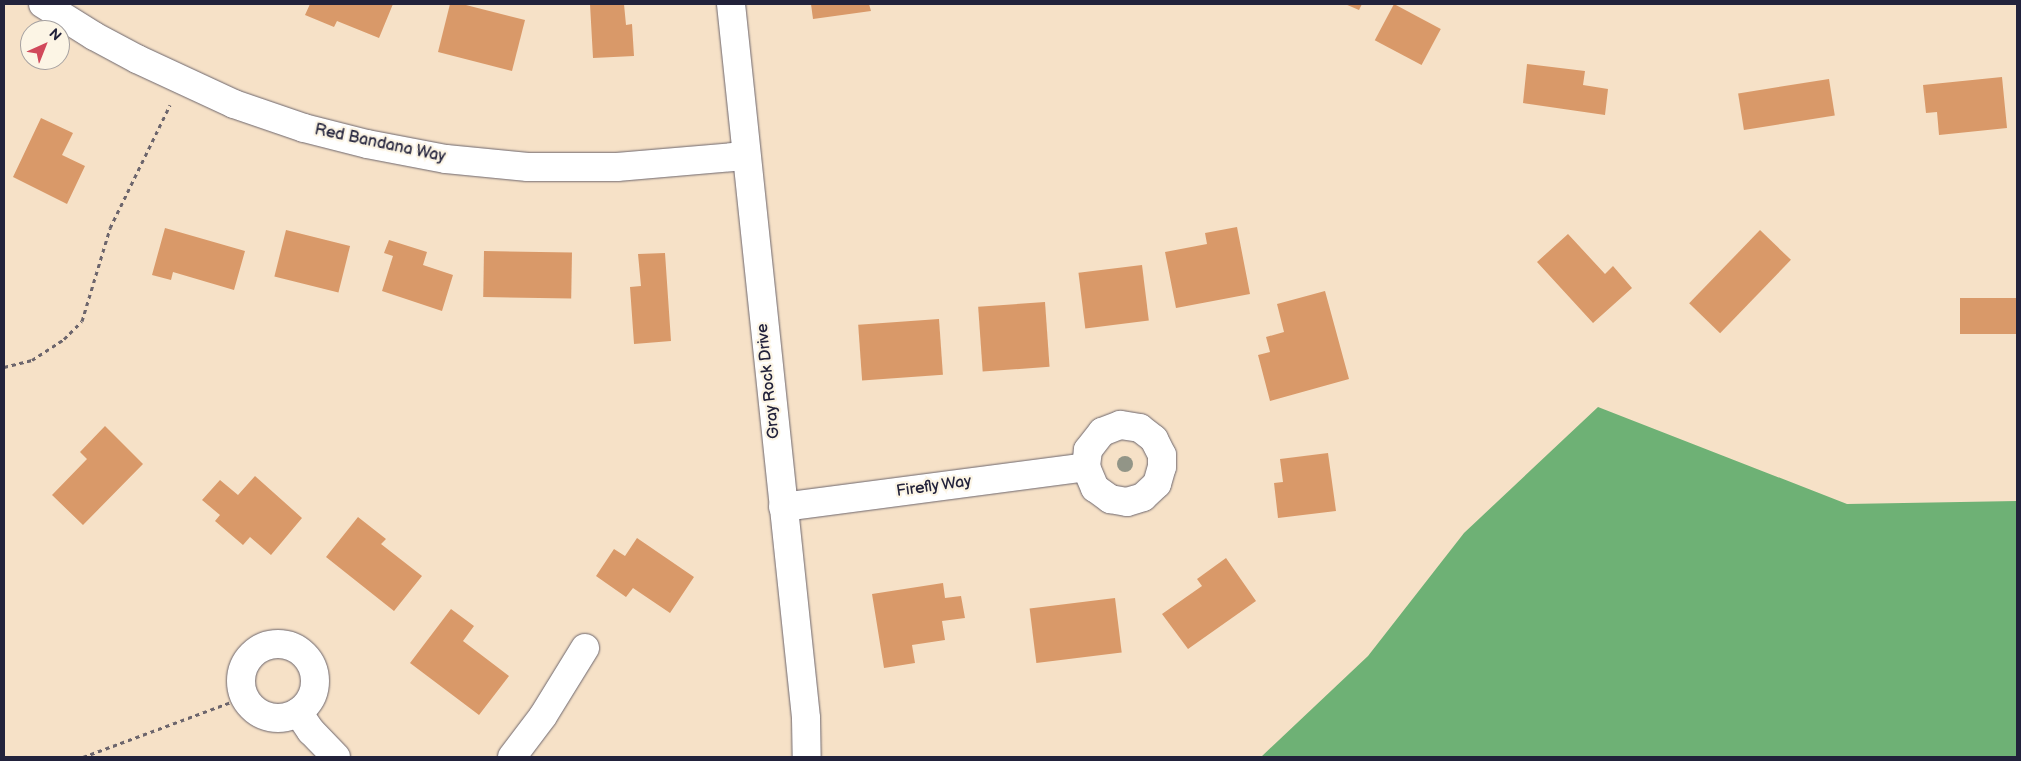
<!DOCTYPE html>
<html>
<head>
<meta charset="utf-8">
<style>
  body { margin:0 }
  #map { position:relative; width:2021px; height:761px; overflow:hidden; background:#f6e1c7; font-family:"Balsamiq Sans",sans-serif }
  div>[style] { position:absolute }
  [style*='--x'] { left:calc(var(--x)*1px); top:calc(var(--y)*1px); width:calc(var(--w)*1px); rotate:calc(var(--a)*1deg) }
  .forest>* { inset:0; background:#6eb175 }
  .building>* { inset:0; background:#d99969; transform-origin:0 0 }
  .path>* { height:3px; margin-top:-1.5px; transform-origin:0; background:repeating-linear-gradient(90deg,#6c656c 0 4px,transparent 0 8px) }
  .roads { filter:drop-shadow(0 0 1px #6c656c) drop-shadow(0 0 1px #6c656c) }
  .minor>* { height:28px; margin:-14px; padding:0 14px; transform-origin:14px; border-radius:14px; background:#fff }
  .minor>.ring { margin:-14px; padding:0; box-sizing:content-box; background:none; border:28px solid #fff; border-radius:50% }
  .trees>* { width:16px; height:16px; margin:-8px; border-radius:50%; background:#929587 }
  span { translate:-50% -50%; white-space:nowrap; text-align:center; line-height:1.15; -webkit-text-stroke:4.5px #fcf5e5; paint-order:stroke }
  .street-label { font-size:16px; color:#22223b }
  .frame { position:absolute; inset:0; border:5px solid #22223b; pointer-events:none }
  .north { position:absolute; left:20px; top:20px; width:50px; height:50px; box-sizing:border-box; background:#fcf5e5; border:1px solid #a5a1a1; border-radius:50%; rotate:44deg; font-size:14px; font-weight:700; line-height:20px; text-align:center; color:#22223b }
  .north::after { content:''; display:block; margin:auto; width:18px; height:22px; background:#d1495b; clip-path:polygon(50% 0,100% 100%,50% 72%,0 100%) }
</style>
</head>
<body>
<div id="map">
  <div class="forest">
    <i style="clip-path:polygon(1598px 407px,1847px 504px,2017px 501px,2017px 757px,1261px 757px,1368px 656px,1464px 533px)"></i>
  </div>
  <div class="building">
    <i style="clip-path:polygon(310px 4px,393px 4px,379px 38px,337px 21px,334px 27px,305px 15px)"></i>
    <i style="clip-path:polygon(450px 4px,462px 4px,525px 20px,512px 71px,438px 52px)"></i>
    <i style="clip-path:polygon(590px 4px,624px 4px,626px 25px,632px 24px,634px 56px,593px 58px)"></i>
    <i style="clip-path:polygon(811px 4px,869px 4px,871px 11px,813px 19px)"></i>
    <i style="clip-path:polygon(1345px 4px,1362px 4px,1359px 10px)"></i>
    <i style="left:1394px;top:4px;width:53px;height:41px;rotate:28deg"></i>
    <i style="clip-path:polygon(1527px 64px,1585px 71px,1583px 85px,1608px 89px,1605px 115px,1523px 103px)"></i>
    <i style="clip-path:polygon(2002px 77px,2007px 128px,1939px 135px,1937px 112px,1926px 113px,1923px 85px)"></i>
    <i style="left:1829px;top:79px;width:37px;height:92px;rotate:81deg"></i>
    <i style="clip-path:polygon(41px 118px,73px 133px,62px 155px,85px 166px,67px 204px,13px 177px)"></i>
    <i style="clip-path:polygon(1237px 227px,1250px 294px,1176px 308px,1165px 252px,1207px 244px,1205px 233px)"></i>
    <i style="clip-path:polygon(165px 228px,245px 251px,234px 290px,173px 272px,171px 280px,152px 275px)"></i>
    <i style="left:286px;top:230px;width:66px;height:48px;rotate:14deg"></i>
    <i style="left:1760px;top:230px;width:43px;height:102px;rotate:44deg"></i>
    <i style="clip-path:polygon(1568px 234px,1605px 274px,1613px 266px,1632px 288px,1593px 323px,1537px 262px)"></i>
    <i style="clip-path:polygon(389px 240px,427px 252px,423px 265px,453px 275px,442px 311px,382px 291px,393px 256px,384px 253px)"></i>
    <i style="left:484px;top:251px;width:88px;height:46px;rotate:1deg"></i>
    <i style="clip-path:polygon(665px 253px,671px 341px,634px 344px,630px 287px,641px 286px,638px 254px)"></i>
    <i style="left:1142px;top:265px;width:56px;height:64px;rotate:83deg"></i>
    <i style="clip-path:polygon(1325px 291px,1349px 379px,1270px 401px,1258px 355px,1270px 352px,1266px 337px,1284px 332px,1277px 304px)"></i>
    <i style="left:2017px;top:298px;width:36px;height:57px;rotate:90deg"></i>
    <i style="left:1045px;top:302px;width:65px;height:67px;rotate:86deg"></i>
    <i style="left:939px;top:319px;width:56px;height:81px;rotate:86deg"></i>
    <i style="clip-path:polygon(105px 426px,143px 464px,83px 525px,52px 495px,87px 459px,80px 452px)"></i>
    <i style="clip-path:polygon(1328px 453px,1336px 511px,1278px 518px,1274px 483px,1283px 482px,1280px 459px)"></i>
    <i style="clip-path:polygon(255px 476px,302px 518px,271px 555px,250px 537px,243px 545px,215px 521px,220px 515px,202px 500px,220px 480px,238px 495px)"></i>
    <i style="clip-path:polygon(358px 517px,386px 539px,381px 544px,422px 576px,394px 611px,326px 557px)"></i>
    <i style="clip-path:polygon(637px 538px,694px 577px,670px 613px,633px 588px,626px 597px,596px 576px,614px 549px,625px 556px)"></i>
    <i style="clip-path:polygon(1226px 558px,1256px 601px,1188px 649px,1162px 614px,1202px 586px,1197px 579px)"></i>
    <i style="clip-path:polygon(943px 583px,945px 598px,961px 596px,965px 618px,942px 621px,945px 640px,912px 645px,915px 663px,884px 668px,872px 594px)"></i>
    <i style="left:1115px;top:598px;width:55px;height:86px;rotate:83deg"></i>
    <i style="clip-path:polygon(451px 609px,474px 626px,463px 641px,509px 676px,479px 715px,410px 663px)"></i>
  </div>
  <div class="path">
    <i style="--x:4;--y:367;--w:29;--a:-14"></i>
    <i style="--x:32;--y:360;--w:38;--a:-33"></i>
    <i style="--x:64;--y:339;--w:25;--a:-45"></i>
    <i style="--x:82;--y:321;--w:97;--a:-73.2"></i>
    <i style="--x:110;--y:228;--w:137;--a:-64"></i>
    <i style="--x:83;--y:757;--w:172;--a:-20.4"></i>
  </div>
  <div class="roads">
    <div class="minor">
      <i style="--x:43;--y:4;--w:60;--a:32.1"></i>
      <i style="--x:94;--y:36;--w:49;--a:28.1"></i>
      <i style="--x:137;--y:59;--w:107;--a:24.9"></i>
      <i style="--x:234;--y:104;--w:74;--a:18.9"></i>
      <i style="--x:304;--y:128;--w:65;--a:14.3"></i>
      <i style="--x:367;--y:144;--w:80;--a:10.8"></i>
      <i style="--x:446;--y:159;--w:82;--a:5.6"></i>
      <i style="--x:528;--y:167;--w:89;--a:0"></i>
      <i style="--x:617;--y:167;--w:128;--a:-4.9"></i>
      <i style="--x:731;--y:4;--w:718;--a:84"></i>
      <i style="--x:806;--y:718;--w:39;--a:89"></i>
      <i style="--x:783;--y:507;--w:306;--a:-7.5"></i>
      <i style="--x:1086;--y:467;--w:23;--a:67"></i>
      <i style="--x:1095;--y:488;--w:19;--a:36"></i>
      <i style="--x:1110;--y:499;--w:17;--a:10"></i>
      <i style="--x:1127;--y:502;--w:17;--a:-17"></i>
      <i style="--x:1143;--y:497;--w:19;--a:-43"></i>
      <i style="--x:1157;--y:484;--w:18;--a:-74"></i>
      <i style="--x:1162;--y:467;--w:12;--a:-90"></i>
      <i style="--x:1162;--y:455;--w:18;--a:-117"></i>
      <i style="--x:1154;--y:439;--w:18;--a:-142"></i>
      <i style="--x:1140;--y:428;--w:20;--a:-171"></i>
      <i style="--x:1120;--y:425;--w:19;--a:159"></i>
      <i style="--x:1102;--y:432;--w:23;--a:128"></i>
      <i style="--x:1088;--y:450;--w:17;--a:97"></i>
      <i class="ring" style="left:241px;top:644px;width:46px;height:46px"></i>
      <i style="--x:298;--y:712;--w:23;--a:56"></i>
      <i style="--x:311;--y:731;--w:36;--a:46"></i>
      <i style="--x:512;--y:757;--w:51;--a:-52.9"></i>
      <i style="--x:543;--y:716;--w:80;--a:-58.3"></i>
    </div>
  </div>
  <div class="trees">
    <i style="left:1125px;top:464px"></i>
  </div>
  <div class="street-label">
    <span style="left:380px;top:144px;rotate:12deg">Red Bandana Way</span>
    <span style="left:769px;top:381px;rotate:-96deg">Gray Rock Drive</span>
    <span style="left:934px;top:487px;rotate:-8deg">Firefly Way</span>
  </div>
  <div class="frame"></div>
  <div class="north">N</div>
</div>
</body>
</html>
